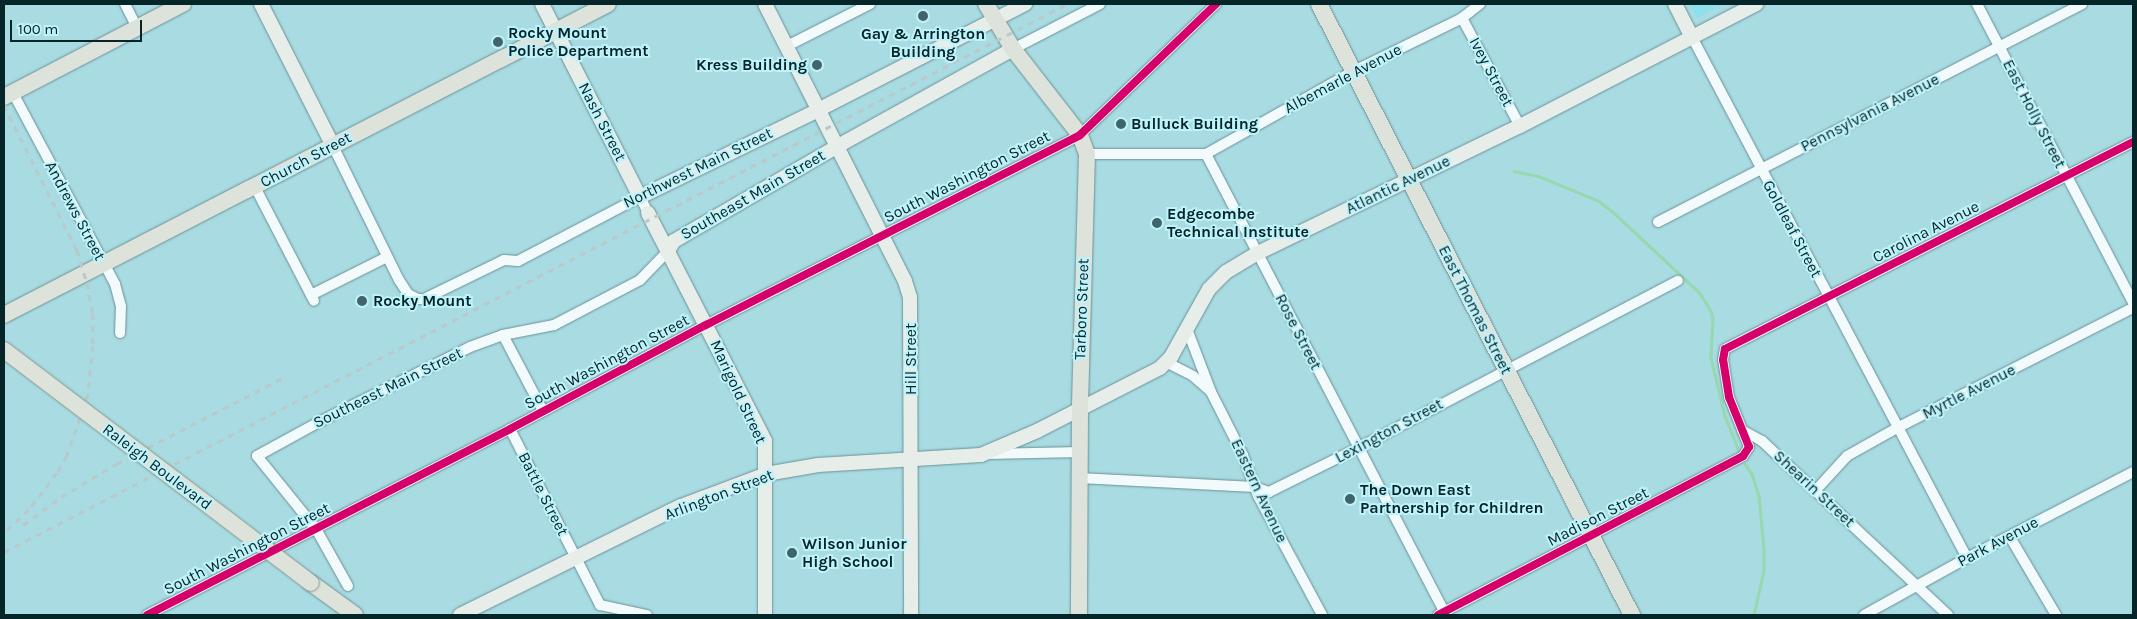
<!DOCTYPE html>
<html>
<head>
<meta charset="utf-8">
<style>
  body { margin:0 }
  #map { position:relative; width:2137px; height:619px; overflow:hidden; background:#a8dbe2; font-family:Karla,sans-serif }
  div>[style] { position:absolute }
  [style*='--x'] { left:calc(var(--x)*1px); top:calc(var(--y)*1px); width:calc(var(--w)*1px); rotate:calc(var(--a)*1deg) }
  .built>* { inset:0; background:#8ee0ec }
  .stream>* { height:2.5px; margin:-1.25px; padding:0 1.25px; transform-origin:1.25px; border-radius:1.25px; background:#96d9ae }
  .roads { filter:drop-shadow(0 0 1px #6c9196) drop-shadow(0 0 1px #6c9196) }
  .street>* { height:10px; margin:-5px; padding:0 5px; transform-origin:5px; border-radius:5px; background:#f2fafb }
  .secondary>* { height:14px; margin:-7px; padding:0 7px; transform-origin:7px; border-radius:7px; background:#e7eeea }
  .primary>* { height:16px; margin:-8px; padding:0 8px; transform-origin:8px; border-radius:8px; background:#dde2da }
  .rail>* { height:2.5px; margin-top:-1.25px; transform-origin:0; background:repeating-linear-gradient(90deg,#bac8ca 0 6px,transparent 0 12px) }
  .bridges { filter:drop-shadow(0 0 1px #85998e) drop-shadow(0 0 1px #85998e) }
  .primary-bridge>* { height:16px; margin:-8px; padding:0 8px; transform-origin:8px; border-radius:8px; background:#dde2da }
  .cycleway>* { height:8px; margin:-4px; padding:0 4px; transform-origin:4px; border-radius:4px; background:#d6006c }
  .dots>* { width:14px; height:14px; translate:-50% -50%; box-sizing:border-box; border:2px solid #bff3fb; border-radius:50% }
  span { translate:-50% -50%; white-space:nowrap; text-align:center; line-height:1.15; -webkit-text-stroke:4px #bff3fb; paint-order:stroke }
  .poi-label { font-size:16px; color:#062529; font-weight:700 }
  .left { translate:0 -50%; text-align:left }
  .right { translate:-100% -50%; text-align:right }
  .street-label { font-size:16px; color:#062529 }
  .frame { position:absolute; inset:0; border:5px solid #062529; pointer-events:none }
  .scale { position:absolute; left:10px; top:20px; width:132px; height:22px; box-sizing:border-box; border:2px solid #062529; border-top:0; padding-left:6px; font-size:15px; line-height:18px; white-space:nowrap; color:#062529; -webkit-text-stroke:4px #bff3fb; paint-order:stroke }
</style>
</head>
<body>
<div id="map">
  <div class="built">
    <i style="clip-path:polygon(1689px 4px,1724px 4px,1697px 18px)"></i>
  </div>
  <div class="stream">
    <i style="--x:1514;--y:171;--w:25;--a:12"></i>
    <i style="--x:1538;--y:176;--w:66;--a:22.3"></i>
    <i style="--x:1599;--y:201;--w:16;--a:38"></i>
    <i style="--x:1612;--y:211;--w:120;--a:43"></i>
    <i style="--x:1700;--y:293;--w:21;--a:59"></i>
    <i style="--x:1711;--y:311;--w:8;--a:76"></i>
    <i style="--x:1713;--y:319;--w:39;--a:93"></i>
    <i style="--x:1711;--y:358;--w:60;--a:76.4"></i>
    <i style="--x:1725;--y:416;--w:38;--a:68"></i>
    <i style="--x:1745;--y:464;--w:12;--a:55"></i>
    <i style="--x:1752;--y:474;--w:23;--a:72"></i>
    <i style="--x:1759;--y:496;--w:53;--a:84.6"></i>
    <i style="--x:1764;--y:549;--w:22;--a:90"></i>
    <i style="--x:1764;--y:571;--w:45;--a:102.8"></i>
  </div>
  <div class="roads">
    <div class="street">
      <i style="--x:125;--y:4;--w:27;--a:63"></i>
      <i style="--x:1977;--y:4;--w:337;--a:62.4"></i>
      <i style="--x:1462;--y:18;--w:123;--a:61.8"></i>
      <i style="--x:1692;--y:37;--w:589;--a:62.17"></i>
      <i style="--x:787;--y:46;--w:93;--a:-26.8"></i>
      <i style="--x:1013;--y:49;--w:98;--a:-27.3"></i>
      <i style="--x:13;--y:93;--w:217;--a:61.9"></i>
      <i style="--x:115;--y:284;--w:23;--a:75"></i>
      <i style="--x:121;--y:306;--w:27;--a:92"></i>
      <i style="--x:333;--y:146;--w:149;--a:63.8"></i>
      <i style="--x:399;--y:280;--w:17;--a:57"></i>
      <i style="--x:408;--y:294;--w:11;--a:27"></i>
      <i style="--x:418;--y:299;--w:6;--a:0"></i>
      <i style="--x:424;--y:299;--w:89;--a:-26"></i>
      <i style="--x:504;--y:260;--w:14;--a:4"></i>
      <i style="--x:518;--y:261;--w:138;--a:-27.7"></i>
      <i style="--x:640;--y:197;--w:18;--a:63"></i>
      <i style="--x:1087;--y:154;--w:119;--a:0"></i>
      <i style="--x:1206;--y:154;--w:520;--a:62.5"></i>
      <i style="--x:1206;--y:154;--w:167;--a:-29.3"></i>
      <i style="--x:1352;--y:72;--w:123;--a:-26.1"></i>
      <i style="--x:1462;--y:18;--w:23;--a:-38"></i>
      <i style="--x:255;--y:187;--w:128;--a:62.6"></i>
      <i style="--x:1658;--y:222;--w:477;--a:-27.2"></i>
      <i style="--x:311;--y:295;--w:85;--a:-26.6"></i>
      <i style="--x:1187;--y:329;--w:67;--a:69.1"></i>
      <i style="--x:1211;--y:392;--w:71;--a:63.1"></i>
      <i style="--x:1243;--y:455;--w:44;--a:69.9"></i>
      <i style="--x:1258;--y:496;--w:135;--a:61.7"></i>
      <i style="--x:503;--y:335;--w:86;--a:62.2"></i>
      <i style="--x:1166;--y:362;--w:30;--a:27"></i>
      <i style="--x:1193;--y:376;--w:21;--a:41"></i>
      <i style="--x:510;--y:429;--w:198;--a:62.9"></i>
      <i style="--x:600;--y:605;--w:48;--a:12"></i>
      <i style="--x:1742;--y:430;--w:23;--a:29"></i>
      <i style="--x:1762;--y:441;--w:255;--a:43.1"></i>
      <i style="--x:987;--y:454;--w:93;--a:-1.2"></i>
      <i style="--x:1079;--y:478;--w:176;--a:2.9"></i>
      <i style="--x:1255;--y:487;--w:15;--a:20"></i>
      <i style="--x:1269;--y:492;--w:99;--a:-26.3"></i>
      <i style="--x:1358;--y:448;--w:361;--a:-27.6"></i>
      <i style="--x:1816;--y:490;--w:46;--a:-47.6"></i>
      <i style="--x:1847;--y:456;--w:57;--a:-29.2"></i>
      <i style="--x:1897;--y:428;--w:265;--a:-27"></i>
      <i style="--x:2010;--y:537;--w:91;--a:59.5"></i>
      <i style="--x:348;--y:586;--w:65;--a:-119.3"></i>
      <i style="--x:316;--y:529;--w:94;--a:-128.9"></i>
      <i style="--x:257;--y:456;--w:73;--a:-28.7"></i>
      <i style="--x:321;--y:421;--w:166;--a:-26.4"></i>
      <i style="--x:470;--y:347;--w:35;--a:-20"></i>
      <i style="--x:503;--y:335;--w:52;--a:-11.1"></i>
      <i style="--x:554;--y:325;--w:97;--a:-27.6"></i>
      <i style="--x:640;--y:280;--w:39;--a:-46"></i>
      <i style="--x:147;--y:615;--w:408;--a:-27.1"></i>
      <i style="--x:510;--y:429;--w:222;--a:-28"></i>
      <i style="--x:706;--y:325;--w:419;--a:-26.9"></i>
      <i style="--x:1080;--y:135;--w:189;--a:-43.9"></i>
      <i style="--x:1438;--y:615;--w:344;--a:-27.5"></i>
      <i style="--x:1743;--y:456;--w:11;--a:-56"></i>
      <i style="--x:1749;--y:447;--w:54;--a:-111.8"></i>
      <i style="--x:1729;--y:397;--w:37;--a:-99"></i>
      <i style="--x:1723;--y:360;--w:11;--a:-80"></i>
      <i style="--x:1725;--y:349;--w:458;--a:-26.9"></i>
      <i style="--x:1864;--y:615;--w:118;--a:-29"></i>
      <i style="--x:1967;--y:558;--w:187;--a:-27.4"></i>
    </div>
    <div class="secondary">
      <i style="--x:261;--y:4;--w:159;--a:63.1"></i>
      <i style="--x:542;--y:4;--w:216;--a:63.1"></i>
      <i style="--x:640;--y:197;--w:198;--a:-26"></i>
      <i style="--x:818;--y:110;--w:233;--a:-27.1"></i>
      <i style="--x:765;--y:4;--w:310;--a:63.2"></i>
      <i style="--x:905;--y:281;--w:17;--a:73"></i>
      <i style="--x:910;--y:297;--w:318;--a:89.8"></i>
      <i style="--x:1675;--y:4;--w:37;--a:63"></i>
      <i style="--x:648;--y:213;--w:256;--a:62.8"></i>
      <i style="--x:765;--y:441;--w:174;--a:90"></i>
      <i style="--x:667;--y:252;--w:13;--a:-58"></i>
      <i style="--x:674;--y:241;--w:187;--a:-30.1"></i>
      <i style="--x:836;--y:147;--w:202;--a:-29"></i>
      <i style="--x:460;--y:615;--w:246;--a:-26.3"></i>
      <i style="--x:681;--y:506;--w:91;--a:-20.6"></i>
      <i style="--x:766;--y:474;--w:53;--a:-9.8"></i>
      <i style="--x:818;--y:465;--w:163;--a:-3.5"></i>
      <i style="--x:981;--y:455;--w:61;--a:-23.2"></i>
      <i style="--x:1037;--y:431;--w:138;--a:-27.1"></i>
      <i style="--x:1160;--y:368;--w:16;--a:-45"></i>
      <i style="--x:1171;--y:357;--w:78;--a:-60.8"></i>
      <i style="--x:1209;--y:289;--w:24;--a:-45"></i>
      <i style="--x:1226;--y:272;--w:37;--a:-31"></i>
      <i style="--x:1258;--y:253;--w:291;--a:-25.9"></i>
      <i style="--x:1520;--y:126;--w:266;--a:-27.3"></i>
    </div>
    <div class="primary">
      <i style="--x:986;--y:4;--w:52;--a:59"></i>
      <i style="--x:1013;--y:49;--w:109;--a:52.1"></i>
      <i style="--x:1080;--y:135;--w:20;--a:70"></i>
      <i style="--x:1087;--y:154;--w:255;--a:91.6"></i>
      <i style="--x:1080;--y:409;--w:206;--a:90.3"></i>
      <i style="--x:1319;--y:4;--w:687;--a:62.88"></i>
      <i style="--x:4;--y:97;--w:202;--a:-27.5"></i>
      <i style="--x:4;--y:315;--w:679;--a:-27.24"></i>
      <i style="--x:311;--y:583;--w:54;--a:36"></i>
    </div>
  </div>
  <div class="rail">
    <i style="--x:4;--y:105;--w:162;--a:63.3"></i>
    <i style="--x:77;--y:250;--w:34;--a:73"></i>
    <i style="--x:87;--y:283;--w:32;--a:79"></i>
    <i style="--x:93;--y:314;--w:32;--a:90"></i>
    <i style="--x:93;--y:346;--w:49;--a:95.8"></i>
    <i style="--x:88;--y:395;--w:65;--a:109"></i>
    <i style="--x:67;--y:456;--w:20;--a:120"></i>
    <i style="--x:57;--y:473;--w:46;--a:127.1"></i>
    <i style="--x:29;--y:510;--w:34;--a:137"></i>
    <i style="--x:23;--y:525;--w:47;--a:-36.4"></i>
    <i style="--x:61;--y:497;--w:64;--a:-31"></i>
    <i style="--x:116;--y:464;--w:186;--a:-27.3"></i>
    <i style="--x:4;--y:552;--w:1196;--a:-27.27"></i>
  </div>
  <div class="bridges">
    <div class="primary-bridge">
      <i style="--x:4;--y:350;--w:385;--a:37.2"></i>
    </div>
  </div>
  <div class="cycleway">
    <i style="--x:147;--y:615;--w:408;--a:-27.1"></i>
    <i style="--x:510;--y:429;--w:222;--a:-28"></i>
    <i style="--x:706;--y:325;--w:419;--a:-26.9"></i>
    <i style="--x:1080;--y:135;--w:189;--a:-43.9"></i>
    <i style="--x:1438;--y:615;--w:344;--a:-27.5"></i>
    <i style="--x:1743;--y:456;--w:11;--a:-56"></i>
    <i style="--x:1749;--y:447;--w:54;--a:-111.8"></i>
    <i style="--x:1729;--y:397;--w:37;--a:-99"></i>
    <i style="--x:1723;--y:360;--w:11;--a:-80"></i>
    <i style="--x:1725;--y:349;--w:458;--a:-26.9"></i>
  </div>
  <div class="dots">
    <i style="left:923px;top:16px;background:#3f656a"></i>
    <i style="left:498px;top:42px;background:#3f656a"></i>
    <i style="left:817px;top:65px;background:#3f656a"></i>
    <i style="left:1121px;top:124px;background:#3f656a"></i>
    <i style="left:1157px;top:223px;background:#3f656a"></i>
    <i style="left:362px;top:301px;background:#3f656a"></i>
    <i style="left:1350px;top:499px;background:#3f656a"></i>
    <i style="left:792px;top:553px;background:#3f656a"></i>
  </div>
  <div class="poi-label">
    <span class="left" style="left:508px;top:42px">Rocky Mount<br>Police Department</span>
    <span style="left:923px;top:43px">Gay &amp; Arrington<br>Building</span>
    <span class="right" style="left:807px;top:65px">Kress Building</span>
    <span class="left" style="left:1131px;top:124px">Bulluck Building</span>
    <span class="left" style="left:1167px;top:223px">Edgecombe<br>Technical Institute</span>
    <span class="left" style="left:373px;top:301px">Rocky Mount</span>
    <span class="left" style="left:1360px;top:499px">The Down East<br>Partnership for Children</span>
    <span class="left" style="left:802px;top:553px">Wilson Junior<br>High School</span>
  </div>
  <div class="street-label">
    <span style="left:1491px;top:72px;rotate:62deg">Ivey Street</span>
    <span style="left:1343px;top:79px;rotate:-28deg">Albemarle Avenue</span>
    <span style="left:1870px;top:113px;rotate:-27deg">Pennsylvania Avenue</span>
    <span style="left:2034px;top:114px;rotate:63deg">East Holly Street</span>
    <span style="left:602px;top:122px;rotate:63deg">Nash Street</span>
    <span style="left:306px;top:160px;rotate:-28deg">Church Street</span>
    <span style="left:698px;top:168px;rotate:-26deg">Northwest Main Street</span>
    <span style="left:967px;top:177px;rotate:-27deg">South Washington Street</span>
    <span style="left:1398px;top:185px;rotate:-26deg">Atlantic Avenue</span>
    <span style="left:753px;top:195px;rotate:-30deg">Southeast Main Street</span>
    <span style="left:75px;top:211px;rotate:62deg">Andrews Street</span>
    <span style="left:1792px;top:229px;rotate:62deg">Goldleaf Street</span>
    <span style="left:1926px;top:232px;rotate:-27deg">Carolina Avenue</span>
    <span style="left:1082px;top:309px;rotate:-88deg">Tarboro Street</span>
    <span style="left:1475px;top:310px;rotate:63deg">East Thomas Street</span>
    <span style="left:1298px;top:332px;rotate:63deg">Rose Street</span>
    <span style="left:911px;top:359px;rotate:-90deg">Hill Street</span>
    <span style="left:607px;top:362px;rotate:-28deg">South Washington Street</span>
    <span style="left:388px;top:388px;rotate:-26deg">Southeast Main Street</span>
    <span style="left:738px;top:392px;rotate:65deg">Marigold Street</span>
    <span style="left:1969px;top:392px;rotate:-27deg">Myrtle Avenue</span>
    <span style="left:1389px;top:431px;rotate:-28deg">Lexington Street</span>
    <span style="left:157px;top:467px;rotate:37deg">Raleigh Boulevard</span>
    <span style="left:1814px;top:489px;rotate:43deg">Shearin Street</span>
    <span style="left:1259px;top:491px;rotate:65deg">Eastern Avenue</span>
    <span style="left:543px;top:494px;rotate:63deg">Battle Street</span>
    <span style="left:719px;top:495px;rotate:-21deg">Arlington Street</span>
    <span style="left:1598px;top:517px;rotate:-27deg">Madison Street</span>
    <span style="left:1998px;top:542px;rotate:-28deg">Park Avenue</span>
    <span style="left:247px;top:549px;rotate:-27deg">South Washington Street</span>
  </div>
  <div class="frame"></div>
  <div class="scale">100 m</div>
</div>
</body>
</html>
